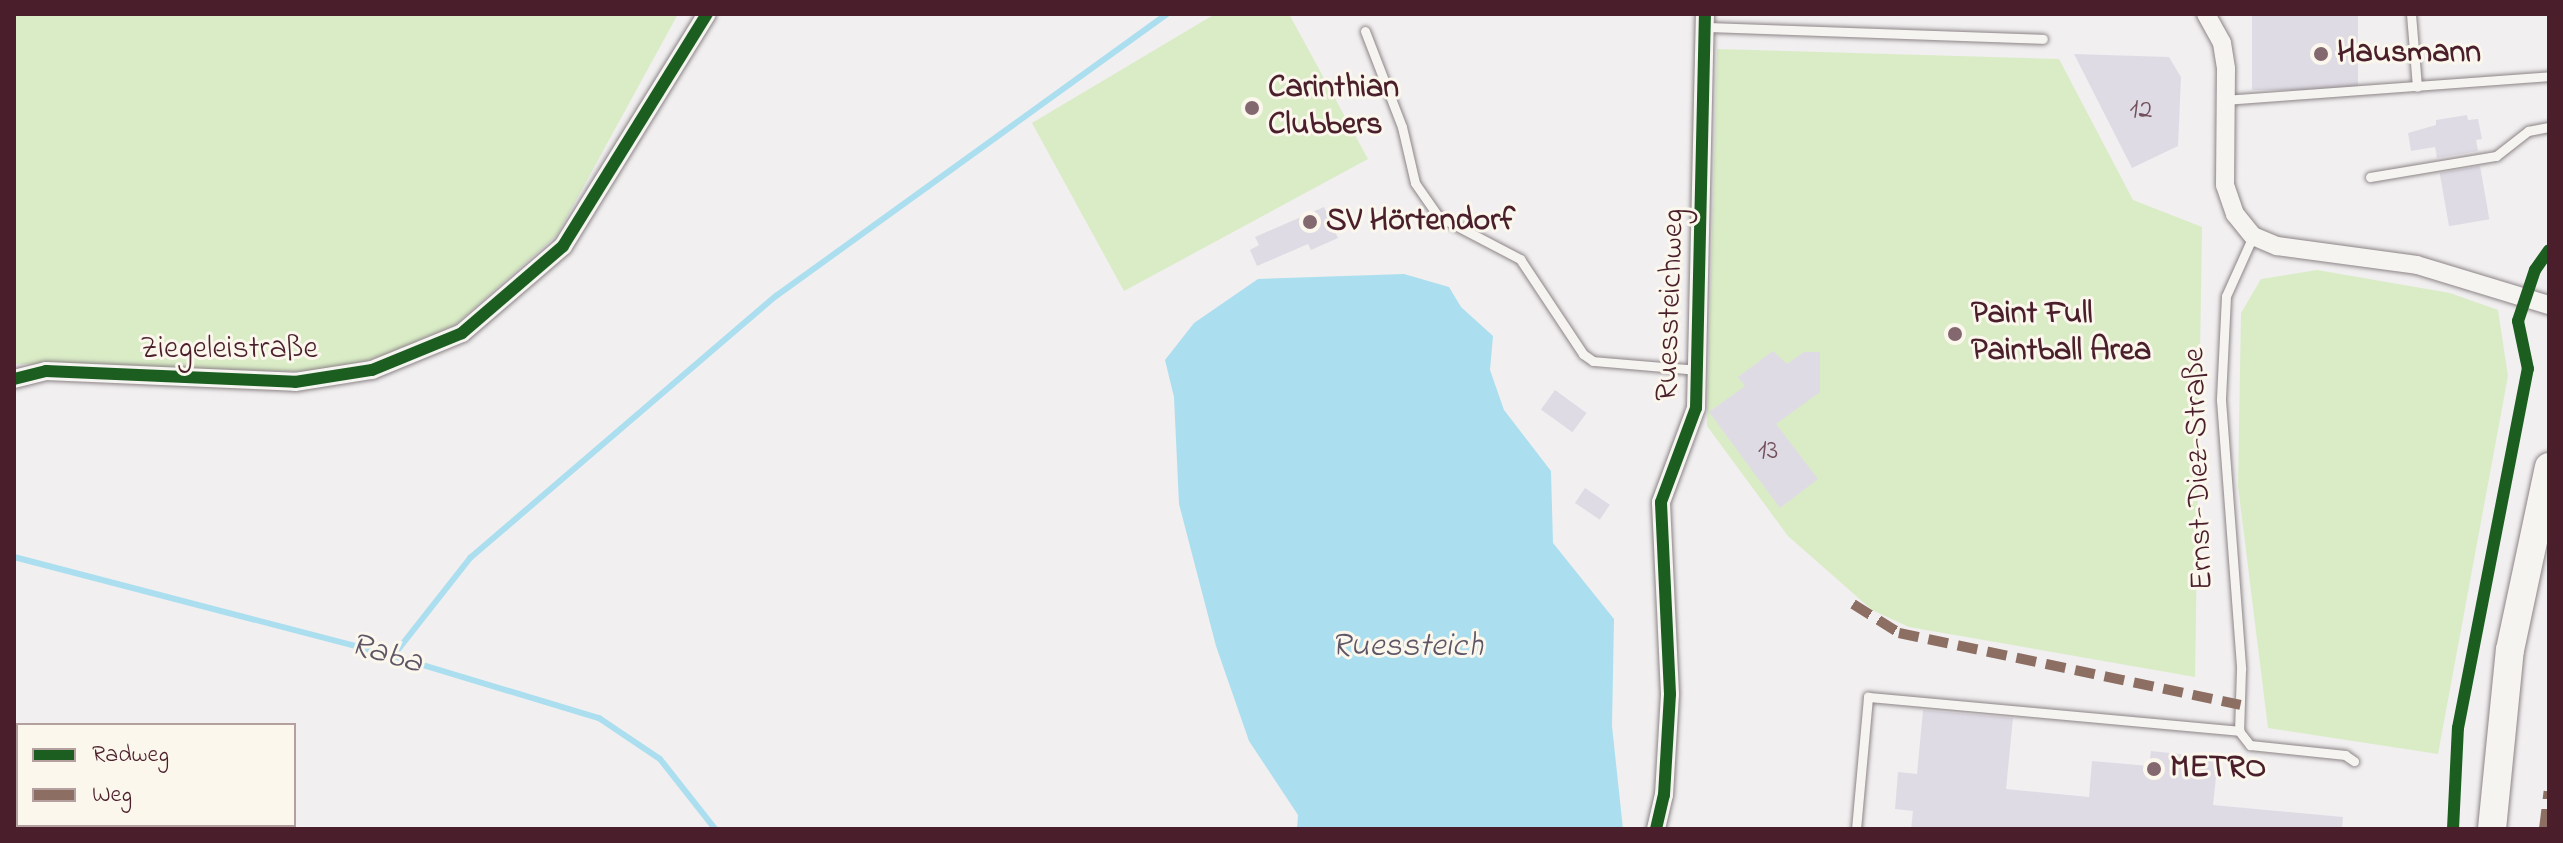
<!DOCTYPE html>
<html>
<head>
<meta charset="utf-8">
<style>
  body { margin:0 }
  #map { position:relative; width:2563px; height:843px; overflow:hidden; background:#f1eff0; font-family:"Indie Flower",sans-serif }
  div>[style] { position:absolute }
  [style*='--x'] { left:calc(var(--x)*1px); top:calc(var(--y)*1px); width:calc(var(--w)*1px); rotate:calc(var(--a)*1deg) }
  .green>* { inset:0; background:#d9ecc6 }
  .water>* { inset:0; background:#abdfef }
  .stream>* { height:6px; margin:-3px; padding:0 3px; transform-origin:3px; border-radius:3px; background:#abdfef }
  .building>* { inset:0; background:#dfdbe5; transform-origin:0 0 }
  .roads { filter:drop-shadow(0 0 2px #8d8487) drop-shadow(0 0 2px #8d8487) }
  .lane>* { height:9px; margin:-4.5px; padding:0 4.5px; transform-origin:4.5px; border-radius:4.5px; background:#f5f4f1 }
  .street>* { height:18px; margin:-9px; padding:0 9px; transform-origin:9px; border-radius:9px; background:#f5f4f1 }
  .primary>* { height:28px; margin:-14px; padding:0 14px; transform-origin:14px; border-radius:14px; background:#f5f4f1 }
  .quiet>* { height:10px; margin-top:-5px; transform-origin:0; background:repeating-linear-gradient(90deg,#8d6e63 0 20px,transparent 0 30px) }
  .cycleway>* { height:12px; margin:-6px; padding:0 6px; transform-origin:6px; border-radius:6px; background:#1b5e20 }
  .dots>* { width:22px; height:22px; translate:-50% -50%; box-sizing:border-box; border:4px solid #fbf7ec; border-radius:50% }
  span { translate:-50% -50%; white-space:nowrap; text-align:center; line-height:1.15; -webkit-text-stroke:6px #fbf7ec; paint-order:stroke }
  .number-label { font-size:28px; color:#71505c }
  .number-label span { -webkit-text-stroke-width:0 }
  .poi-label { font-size:32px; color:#4a1f2b; font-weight:700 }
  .left { translate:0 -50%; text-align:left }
  .street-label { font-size:32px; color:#4a1f2b }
  .water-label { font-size:34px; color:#5e5666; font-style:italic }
  .frame { position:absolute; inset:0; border:16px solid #4a1f2b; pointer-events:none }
  .legend { position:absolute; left:16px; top:723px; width:280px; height:104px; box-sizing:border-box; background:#fbf7ec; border:2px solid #b4a19f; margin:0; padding:10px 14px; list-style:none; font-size:24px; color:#4a1f2b }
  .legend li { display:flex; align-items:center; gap:16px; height:40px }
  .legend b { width:40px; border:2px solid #b4a19f }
</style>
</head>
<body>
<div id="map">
  <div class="green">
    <i style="clip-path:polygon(14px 14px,678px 14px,557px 235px,455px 325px,380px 357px,319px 372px,14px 364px)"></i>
    <i style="clip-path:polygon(1215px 14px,1289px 14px,1368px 159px,1124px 291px,1032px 123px)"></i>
    <i style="clip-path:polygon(1717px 49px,2059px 59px,2133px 200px,2202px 227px,2195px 677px,1909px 627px,1872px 610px,1788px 536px,1707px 426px)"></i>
    <i style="clip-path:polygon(2317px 270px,2450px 293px,2498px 310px,2508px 376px,2438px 754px,2268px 728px,2238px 486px,2241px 313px,2261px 279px)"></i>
  </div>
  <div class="water">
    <i style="clip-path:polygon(1404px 274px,1449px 287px,1461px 307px,1493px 336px,1490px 370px,1504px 410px,1551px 471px,1553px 543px,1614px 619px,1612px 726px,1623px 829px,1297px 829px,1298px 815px,1249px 741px,1216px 646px,1179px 504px,1174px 397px,1165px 360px,1194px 323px,1258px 279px)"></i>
  </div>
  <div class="stream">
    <i style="--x:14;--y:557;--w:392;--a:14.6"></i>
    <i style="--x:393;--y:656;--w:215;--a:16.8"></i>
    <i style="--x:599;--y:718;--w:73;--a:33.9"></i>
    <i style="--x:660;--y:759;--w:89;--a:51.8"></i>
    <i style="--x:393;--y:656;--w:125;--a:-51.8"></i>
    <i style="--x:470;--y:558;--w:403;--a:-40.6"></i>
    <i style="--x:776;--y:296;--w:482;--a:-35.8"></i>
  </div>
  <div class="building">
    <i style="left:2252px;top:14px;width:106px;height:76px"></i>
    <i style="clip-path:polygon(2074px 54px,2169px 57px,2181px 77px,2178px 146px,2132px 168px)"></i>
    <i style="clip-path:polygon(2467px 115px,2468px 120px,2478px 119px,2482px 139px,2476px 140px,2478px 151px,2437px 158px,2435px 147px,2411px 151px,2408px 133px,2436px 125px,2436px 120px)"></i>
    <i style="left:2480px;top:166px;width:54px;height:41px;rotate:80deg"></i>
    <i style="clip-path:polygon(1324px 207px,1338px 238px,1311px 250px,1308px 244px,1257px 266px,1250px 250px,1259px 245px,1255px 237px)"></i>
    <i style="clip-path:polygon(1773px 351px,1787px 364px,1804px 352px,1820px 352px,1820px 392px,1776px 424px,1818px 479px,1780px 508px,1709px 412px,1745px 386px,1738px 377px)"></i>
    <i style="left:1555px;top:390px;width:39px;height:24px;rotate:36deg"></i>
    <i style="left:1585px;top:488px;width:30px;height:18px;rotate:34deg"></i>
    <i style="clip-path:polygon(1923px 710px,2013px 718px,2006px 789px,2089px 797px,2092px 761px,2149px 766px,2151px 751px,2218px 758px,2213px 805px,2343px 817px,2342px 829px,1911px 829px,1913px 811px,1895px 809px,1898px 772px,1917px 774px)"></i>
  </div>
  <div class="roads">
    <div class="lane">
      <i style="--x:2411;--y:14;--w:73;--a:85.3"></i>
      <i style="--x:1705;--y:27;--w:338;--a:2"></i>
      <i style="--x:1365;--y:31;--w:103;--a:68.9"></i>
      <i style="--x:1402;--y:127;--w:57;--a:76.9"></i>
      <i style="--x:1415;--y:183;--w:40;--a:55.1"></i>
      <i style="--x:1438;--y:216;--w:93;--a:27.7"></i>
      <i style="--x:1520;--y:259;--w:114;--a:56.4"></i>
      <i style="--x:1583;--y:354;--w:12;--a:35"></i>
      <i style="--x:1593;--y:361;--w:104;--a:4.9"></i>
      <i style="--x:2225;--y:100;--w:325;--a:-4.2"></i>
      <i style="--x:2370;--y:177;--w:128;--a:-9.5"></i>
      <i style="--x:2496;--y:156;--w:41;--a:-38"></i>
      <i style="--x:2528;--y:131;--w:21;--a:-11"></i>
      <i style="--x:2253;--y:236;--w:66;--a:114.2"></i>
      <i style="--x:2226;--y:296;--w:104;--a:92.8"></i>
      <i style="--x:2221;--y:400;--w:270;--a:85.7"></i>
      <i style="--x:2241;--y:669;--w:62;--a:91.8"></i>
      <i style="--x:2239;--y:731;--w:18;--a:52"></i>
      <i style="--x:2250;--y:745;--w:96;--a:6"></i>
      <i style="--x:2345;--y:755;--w:11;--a:34"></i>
      <i style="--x:1856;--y:829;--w:133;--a:-84.8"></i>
      <i style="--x:1868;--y:697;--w:373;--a:5.2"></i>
    </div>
    <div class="street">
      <i style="--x:2206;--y:14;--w:33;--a:61"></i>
      <i style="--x:2222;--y:43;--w:26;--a:81"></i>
      <i style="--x:2226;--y:69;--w:116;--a:90.5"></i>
      <i style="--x:2225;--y:185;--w:31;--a:71"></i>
      <i style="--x:2235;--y:214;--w:28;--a:51"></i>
      <i style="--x:2253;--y:236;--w:26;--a:23"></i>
      <i style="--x:2277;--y:246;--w:141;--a:7.7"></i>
      <i style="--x:2417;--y:265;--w:138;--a:16.9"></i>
      <i style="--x:14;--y:379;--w:33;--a:-14"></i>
      <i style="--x:46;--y:371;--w:249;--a:2.5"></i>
      <i style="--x:295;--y:382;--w:78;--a:-8.9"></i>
      <i style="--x:372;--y:370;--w:97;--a:-22.3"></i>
      <i style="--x:462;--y:333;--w:133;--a:-40.7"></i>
      <i style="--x:563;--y:246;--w:273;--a:-58.2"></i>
      <i style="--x:1656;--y:829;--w:35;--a:-77"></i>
      <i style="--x:1664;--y:795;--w:101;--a:-86.6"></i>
      <i style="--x:1670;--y:694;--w:192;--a:-92.7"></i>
      <i style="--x:1661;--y:502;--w:100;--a:-69.6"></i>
      <i style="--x:1696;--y:408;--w:394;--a:-88.7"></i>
    </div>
    <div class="primary">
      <i style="--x:2492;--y:829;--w:180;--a:-84.3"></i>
      <i style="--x:2510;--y:650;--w:187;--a:-78"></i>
    </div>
  </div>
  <div class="quiet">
    <i style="--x:1853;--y:604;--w:54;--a:32.2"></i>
    <i style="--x:1899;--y:633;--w:349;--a:11.9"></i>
    <i style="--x:2544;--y:829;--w:38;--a:-83"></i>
  </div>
  <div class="cycleway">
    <i style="--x:14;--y:379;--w:33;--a:-14"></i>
    <i style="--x:46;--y:371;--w:249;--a:2.5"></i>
    <i style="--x:295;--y:382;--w:78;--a:-8.9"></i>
    <i style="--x:372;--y:370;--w:97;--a:-22.3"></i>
    <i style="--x:462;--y:333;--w:133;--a:-40.7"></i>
    <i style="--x:563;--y:246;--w:273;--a:-58.2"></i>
    <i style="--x:1656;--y:829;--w:35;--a:-77"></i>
    <i style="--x:1664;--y:795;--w:101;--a:-86.6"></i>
    <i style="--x:1670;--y:694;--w:192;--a:-92.7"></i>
    <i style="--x:1661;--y:502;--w:100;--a:-69.6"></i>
    <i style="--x:1696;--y:408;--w:394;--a:-88.7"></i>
    <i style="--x:2453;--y:829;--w:101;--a:-87.2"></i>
    <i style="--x:2458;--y:728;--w:366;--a:-79"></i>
    <i style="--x:2528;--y:369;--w:49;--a:-101.8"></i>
    <i style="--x:2518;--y:321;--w:54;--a:-71.6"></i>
    <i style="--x:2535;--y:270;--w:24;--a:-55"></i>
  </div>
  <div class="dots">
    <i style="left:2321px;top:54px;background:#846870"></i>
    <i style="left:1252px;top:108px;background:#846870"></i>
    <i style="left:1310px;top:222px;background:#846870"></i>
    <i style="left:1955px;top:334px;background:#846870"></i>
    <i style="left:2154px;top:769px;background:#846870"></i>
  </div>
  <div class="number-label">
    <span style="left:2141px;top:111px">12</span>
    <span style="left:1768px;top:452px">13</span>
  </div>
  <div class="poi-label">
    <span class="left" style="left:2337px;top:54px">Hausmann</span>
    <span class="left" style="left:1268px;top:108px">Carinthian<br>Clubbers</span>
    <span class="left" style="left:1326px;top:222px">SV Hörtendorf</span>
    <span class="left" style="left:1971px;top:334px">Paint Full<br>Paintball Area</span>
    <span class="left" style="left:2170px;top:769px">METRO</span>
  </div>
  <div class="street-label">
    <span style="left:1672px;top:305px;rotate:-88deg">Ruessteichweg</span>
    <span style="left:229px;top:350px">Ziegeleistraße</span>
    <span style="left:2200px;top:469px;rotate:-92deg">Ernst-Diez-Straße</span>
  </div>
  <div class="water-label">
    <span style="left:1407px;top:648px">Ruessteich</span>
    <span style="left:386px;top:655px;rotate:16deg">Raba</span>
  </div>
  <div class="frame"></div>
  <ul class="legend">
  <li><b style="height:10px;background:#1b5e20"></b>Radweg</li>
  <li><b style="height:10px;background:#8d6e63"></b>Weg</li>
  </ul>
</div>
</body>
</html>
